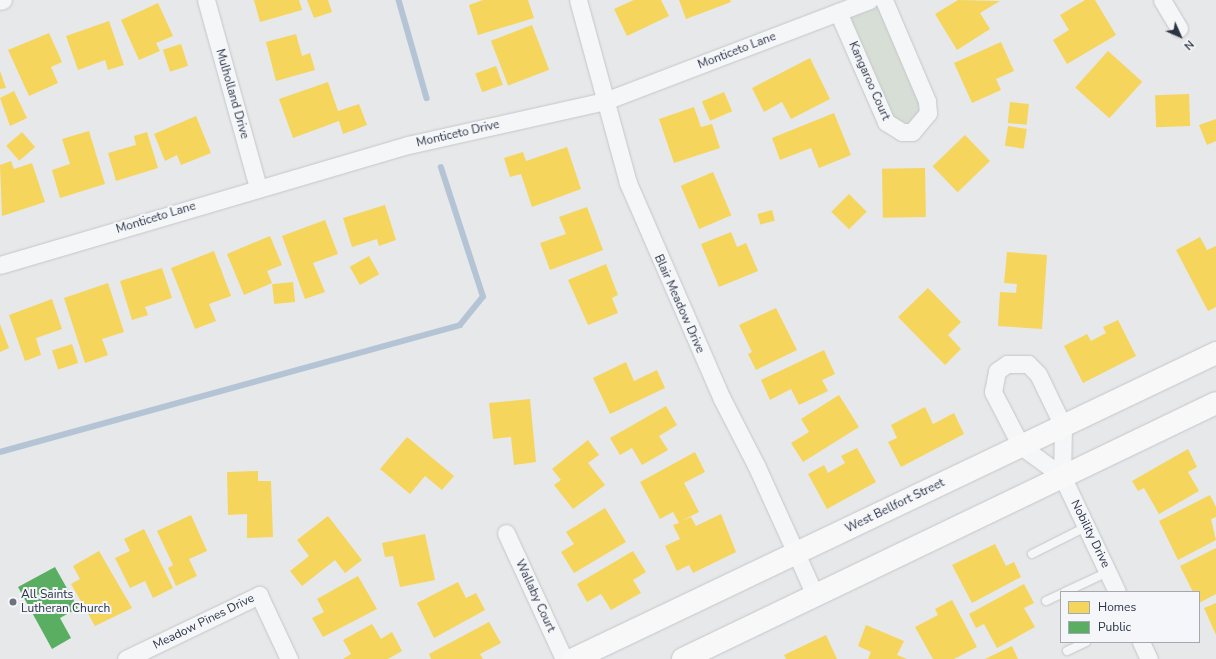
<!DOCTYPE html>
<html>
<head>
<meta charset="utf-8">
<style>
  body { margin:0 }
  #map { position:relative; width:1216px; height:659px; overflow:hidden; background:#e6e8ea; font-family:"Nunito Sans",sans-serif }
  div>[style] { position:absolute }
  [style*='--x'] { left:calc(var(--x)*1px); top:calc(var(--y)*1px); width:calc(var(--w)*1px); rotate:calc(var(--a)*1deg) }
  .green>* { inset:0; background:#d6ded6 }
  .homes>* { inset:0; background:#f6d55c; transform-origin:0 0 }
  .public>* { inset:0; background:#5aae61 }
  .stream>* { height:5.5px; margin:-2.75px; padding:0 2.75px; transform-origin:2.75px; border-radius:2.75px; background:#b4c4d5 }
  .roads { filter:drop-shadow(0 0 1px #c4c6c8) drop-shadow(0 0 1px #c4c6c8) }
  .service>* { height:8px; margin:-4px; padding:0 4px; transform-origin:4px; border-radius:4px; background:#f5f6f7 }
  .minor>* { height:17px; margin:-8.5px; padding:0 8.5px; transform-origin:8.5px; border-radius:8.5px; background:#f5f6f7 }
  .secondary>* { height:22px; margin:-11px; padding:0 11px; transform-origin:11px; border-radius:11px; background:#f8f8f8 }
  .dots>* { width:11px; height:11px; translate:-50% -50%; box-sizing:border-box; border:2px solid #f4f6f9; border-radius:50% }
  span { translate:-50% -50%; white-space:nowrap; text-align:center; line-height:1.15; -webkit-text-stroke:4px #f4f6f9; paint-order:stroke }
  .street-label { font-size:12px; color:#2b3445 }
  .poi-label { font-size:12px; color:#2b3445 }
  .left { translate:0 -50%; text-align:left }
  .legend { position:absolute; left:1060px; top:591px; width:140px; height:52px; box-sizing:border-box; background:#f4f6f9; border:1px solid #a4a8b1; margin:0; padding:5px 7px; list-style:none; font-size:12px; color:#2b3445 }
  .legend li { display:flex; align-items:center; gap:8px; height:20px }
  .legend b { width:20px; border:1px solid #a4a8b1 }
  .north { position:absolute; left:1160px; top:16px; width:40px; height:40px; -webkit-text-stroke:3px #f4f6f9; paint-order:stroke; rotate:135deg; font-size:11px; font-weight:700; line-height:16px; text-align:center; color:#2b3445 }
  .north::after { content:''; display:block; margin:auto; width:14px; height:18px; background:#2b3445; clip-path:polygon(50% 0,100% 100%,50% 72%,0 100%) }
</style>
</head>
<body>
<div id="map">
  <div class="green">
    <i style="clip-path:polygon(876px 0,926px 102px,920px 124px,894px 127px,840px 13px)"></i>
  </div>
  <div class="homes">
    <i style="clip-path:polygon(254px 0,299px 0,302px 10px,260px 22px)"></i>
    <i style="clip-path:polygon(307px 0,328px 0,332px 12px,314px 18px)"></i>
    <i style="clip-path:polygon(483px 0,528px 0,534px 18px,478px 35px,469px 5px)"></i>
    <i style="clip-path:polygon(634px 0,661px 0,669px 16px,627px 36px,614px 9px)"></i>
    <i style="clip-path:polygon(679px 0,730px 0,731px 2px,686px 19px)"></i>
    <i style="clip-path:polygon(958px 0,1000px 1px,980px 13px,990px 29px,957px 50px,935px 14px)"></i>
    <i style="clip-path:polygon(1085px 0,1095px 0,1116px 35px,1067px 64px,1053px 40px,1069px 30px,1060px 15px)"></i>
    <i style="clip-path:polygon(158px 3px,173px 36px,156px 43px,160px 51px,139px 60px,121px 20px)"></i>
    <i style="clip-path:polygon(109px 21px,124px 65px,108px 70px,105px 60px,78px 70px,66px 36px)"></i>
    <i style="left:532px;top:25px;width:48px;height:44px;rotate:69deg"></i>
    <i style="clip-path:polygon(49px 33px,62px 62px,51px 67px,58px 83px,29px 96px,8px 50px)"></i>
    <i style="clip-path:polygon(296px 34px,302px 56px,310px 53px,315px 70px,276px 81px,266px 42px)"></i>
    <i style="clip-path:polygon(1001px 42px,1014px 71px,996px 79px,1001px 90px,972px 103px,954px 63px)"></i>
    <i style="left:181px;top:44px;width:23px;height:19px;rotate:72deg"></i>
    <i style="left:1108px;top:51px;width:46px;height:49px;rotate:42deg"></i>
    <i style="clip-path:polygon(810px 58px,830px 99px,791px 119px,782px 102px,764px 112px,752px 88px)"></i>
    <i style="left:496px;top:66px;width:20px;height:22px;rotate:70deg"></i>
    <i style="clip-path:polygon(0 71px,6px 88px,0 89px)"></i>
    <i style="clip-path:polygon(328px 82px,338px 111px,359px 104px,367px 125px,343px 134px,339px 121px,293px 138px,279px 99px)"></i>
    <i style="clip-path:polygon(14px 91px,27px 118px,10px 126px,0 98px)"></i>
    <i style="left:724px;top:92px;width:21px;height:24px;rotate:67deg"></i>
    <i style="left:1189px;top:94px;width:32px;height:34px;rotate:88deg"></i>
    <i style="left:1010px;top:102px;width:19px;height:21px;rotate:6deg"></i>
    <i style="clip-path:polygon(694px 107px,701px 127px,712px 124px,720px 148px,674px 163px,659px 119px)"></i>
    <i style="clip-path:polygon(834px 113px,851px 155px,819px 168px,811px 148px,780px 160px,772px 138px)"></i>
    <i style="clip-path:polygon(196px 116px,211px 153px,181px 165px,177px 155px,165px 161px,154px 134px)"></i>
    <i style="clip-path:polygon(1216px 119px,1216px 141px,1207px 145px,1199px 125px)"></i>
    <i style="left:1008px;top:126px;width:19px;height:20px;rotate:9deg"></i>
    <i style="clip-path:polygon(89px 131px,105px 184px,60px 198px,52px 170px,70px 164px,62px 139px)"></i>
    <i style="left:22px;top:132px;width:20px;height:21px;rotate:49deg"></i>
    <i style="clip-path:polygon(147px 132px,158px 168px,116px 181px,108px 153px,136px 145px,134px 136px)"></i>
    <i style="left:965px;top:135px;width:36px;height:45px;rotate:46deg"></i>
    <i style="clip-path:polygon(567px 147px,581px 189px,532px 207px,521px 174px,510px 177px,504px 158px,523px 152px,526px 161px)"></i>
    <i style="clip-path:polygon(11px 161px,14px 169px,32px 163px,45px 202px,2px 216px,0 165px)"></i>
    <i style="left:925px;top:168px;width:49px;height:43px;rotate:89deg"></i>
    <i style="left:713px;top:172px;width:47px;height:35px;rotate:67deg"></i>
    <i style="left:849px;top:194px;width:25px;height:25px;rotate:45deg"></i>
    <i style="clip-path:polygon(385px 205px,396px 240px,379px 246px,377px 239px,352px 247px,343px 218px)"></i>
    <i style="clip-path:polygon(587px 207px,603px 250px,550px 270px,540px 243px,566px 234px,559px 217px)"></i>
    <i style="left:772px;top:210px;width:11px;height:15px;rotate:75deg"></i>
    <i style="clip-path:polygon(325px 220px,338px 254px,313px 263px,325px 292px,305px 299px,282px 236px)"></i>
    <i style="clip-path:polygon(731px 232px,737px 247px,746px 243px,758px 271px,719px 287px,701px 244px)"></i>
    <i style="clip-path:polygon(270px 236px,282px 265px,267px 271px,272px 283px,244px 295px,227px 254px)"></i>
    <i style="clip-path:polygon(1200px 237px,1207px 250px,1216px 246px,1216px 307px,1208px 311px,1176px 250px)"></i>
    <i style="clip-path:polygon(214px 251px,231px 296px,209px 304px,216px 321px,195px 329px,171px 268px)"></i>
    <i style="clip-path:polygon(1007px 252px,1047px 255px,1042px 329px,998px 326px,1000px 292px,1016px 293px,1017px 284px,1004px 283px)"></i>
    <i style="left:369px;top:256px;width:21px;height:22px;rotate:61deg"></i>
    <i style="clip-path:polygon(606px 264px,618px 295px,612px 298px,618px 313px,588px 325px,568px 280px)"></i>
    <i style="clip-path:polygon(162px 268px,172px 298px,145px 307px,148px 315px,132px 320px,120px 281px)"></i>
    <i style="left:293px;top:282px;width:20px;height:21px;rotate:84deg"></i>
    <i style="clip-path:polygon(108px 283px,124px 332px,102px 339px,108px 355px,85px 363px,64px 298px)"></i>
    <i style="clip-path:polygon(928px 288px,961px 322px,948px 335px,961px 349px,945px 365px,898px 317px)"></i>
    <i style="clip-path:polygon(52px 299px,62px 329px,36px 338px,41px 355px,25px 361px,9px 315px)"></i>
    <i style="clip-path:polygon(776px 308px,797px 350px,756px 370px,748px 354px,752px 352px,739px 325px)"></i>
    <i style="clip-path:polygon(1118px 320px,1136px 356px,1083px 383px,1064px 346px,1087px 334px,1091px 341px,1106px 333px,1103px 327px)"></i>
    <i style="clip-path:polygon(0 324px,9px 348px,0 352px)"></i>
    <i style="left:72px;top:344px;width:20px;height:21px;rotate:72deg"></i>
    <i style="clip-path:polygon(824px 350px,835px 374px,822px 380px,828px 391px,799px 405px,791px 389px,770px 400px,761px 380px)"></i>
    <i style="clip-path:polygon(626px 362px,634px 381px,657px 370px,665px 388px,610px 414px,593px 378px)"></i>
    <i style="clip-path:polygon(839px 395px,859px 427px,803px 462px,791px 443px,809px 432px,801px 419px)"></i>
    <i style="clip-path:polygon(530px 399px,536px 462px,514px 465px,511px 437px,493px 439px,489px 403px)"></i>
    <i style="clip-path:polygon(666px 406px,677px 425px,659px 436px,668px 450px,642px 465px,632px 448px,620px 455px,610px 438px)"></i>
    <i style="clip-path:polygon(925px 407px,933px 424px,954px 413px,964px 434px,901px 467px,888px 442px,897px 438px,891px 425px)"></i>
    <i style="clip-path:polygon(407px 437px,454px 476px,442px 490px,425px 476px,410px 494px,380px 469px)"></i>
    <i style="clip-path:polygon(588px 440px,599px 455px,588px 463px,605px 485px,573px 509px,554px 485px,561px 480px,552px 469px)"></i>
    <i style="clip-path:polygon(857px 448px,876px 482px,827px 509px,808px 474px,824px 465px,828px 473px,845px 463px,841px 456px)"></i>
    <i style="clip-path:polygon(1188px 449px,1197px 467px,1188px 472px,1199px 491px,1159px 514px,1144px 488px,1138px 491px,1132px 481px)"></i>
    <i style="clip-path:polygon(695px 452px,705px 472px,684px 483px,699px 512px,681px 521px,691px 517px,696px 526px,721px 514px,736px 552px,693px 573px,689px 565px,677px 571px,665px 546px,680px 539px,673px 525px,679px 523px,673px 512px,660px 519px,640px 482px)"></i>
    <i style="clip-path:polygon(258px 471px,258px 481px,271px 481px,273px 537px,247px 538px,247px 514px,228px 515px,227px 472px)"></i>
    <i style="clip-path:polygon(1210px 495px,1216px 507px,1216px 517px,1211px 519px,1216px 540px,1178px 560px,1159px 521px)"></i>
    <i style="clip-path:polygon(605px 508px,626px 542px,574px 573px,561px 552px,574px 544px,566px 532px)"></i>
    <i style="clip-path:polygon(191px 515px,207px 551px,189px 559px,197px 576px,176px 586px,168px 568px,173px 565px,157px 531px)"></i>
    <i style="clip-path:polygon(328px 516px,362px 560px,345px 573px,335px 560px,302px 586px,290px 571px,309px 556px,297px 540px)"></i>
    <i style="clip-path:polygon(144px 529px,173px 588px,153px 598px,145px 581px,130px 588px,115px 558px,130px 551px,124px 539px)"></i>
    <i style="clip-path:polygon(425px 534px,435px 580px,400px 587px,393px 556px,385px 557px,382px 543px)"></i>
    <i style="clip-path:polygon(995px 544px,1006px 566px,1014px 562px,1021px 577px,972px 603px,952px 565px)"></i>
    <i style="clip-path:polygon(1216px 548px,1216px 594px,1199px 603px,1199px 592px,1193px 592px,1180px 566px)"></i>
    <i style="clip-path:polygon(99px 551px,132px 608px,95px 626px,71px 584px,80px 579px,73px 566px)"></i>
    <i style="clip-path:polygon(633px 551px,646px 572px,633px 580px,641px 593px,611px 610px,601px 594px,587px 602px,577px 584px)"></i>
    <i style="clip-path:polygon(358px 576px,377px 609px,323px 637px,312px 618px,324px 612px,317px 599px)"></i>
    <i style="clip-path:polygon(458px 582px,466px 598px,476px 593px,485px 610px,434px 638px,417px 603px)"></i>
    <i style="clip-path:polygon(1024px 584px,1034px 603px,1024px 608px,1035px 627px,997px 648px,984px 624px,976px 628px,969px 614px)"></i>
    <i style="clip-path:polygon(952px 600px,977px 647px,954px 659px,933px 659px,915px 627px,938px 615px,935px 609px)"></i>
    <i style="clip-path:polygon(1216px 603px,1216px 635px,1204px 608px)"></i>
    <i style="clip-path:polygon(489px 622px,501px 643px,480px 654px,483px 659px,431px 659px,429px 654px)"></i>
    <i style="clip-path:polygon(372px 624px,381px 639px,392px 632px,402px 651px,388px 659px,343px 659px,351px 654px,343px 640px)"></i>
    <i style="clip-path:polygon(866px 625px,904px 641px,897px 655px,907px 659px,868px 659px,871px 652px,858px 646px)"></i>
    <i style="clip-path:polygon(826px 635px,837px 659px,786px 659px,784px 655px)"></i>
    <i style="clip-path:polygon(1012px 646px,1018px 659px,985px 659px)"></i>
  </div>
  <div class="public">
    <i style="clip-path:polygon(55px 567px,78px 608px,60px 618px,71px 638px,52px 649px,18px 587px)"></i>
  </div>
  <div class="stream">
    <i style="--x:399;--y:0;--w:102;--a:74.1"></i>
    <i style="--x:0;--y:452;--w:477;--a:-15.4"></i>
    <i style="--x:460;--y:325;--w:36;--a:-51"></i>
    <i style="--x:483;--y:297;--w:136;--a:-108"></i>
  </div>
  <div class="roads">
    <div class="service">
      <i style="--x:1032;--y:554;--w:60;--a:-26.6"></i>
      <i style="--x:1065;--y:592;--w:47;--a:-24.9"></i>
      <i style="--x:1046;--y:601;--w:17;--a:-25"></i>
      <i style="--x:1067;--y:651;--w:21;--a:-25"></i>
    </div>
    <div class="minor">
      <i style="--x:206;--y:0;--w:194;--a:74.5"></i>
      <i style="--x:578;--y:0;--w:190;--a:74.7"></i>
      <i style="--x:628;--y:183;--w:233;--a:66.5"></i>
      <i style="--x:721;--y:397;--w:76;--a:62.8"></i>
      <i style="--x:756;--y:465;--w:143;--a:65.6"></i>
      <i style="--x:1162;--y:0;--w:33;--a:59"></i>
      <i style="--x:0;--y:1;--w:3;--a:-18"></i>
      <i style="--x:838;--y:12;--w:120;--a:66.4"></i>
      <i style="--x:886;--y:122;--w:19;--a:32"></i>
      <i style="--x:902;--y:132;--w:10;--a:0"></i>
      <i style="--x:912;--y:132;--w:25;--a:-50"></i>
      <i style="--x:928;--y:113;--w:12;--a:-95"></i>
      <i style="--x:927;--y:101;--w:110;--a:-113.1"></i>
      <i style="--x:0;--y:265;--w:425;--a:-16.4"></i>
      <i style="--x:408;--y:145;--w:202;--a:-12.6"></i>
      <i style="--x:605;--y:101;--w:283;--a:-20.9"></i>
      <i style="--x:1062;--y:476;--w:51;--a:-143.8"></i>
      <i style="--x:1021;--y:446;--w:61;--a:-117.4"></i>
      <i style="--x:993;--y:392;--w:21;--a:-79"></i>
      <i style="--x:997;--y:371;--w:12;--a:-35"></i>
      <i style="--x:1007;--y:364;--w:21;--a:0"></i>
      <i style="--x:1028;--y:364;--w:14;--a:45"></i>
      <i style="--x:1038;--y:374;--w:58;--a:64.3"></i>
      <i style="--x:1063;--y:426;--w:50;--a:91.1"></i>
      <i style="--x:1062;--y:476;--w:128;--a:64.6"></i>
      <i style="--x:506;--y:533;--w:139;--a:65.3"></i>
      <i style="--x:1141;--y:642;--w:19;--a:65"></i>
      <i style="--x:126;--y:659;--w:148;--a:-25.7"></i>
      <i style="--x:259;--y:595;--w:71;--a:64.9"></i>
    </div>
    <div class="secondary">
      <i style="--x:574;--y:659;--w:711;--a:-25.48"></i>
      <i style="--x:683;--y:659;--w:591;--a:-25.65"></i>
    </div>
  </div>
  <div class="dots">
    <i style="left:13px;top:602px;background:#6c737f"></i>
  </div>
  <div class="street-label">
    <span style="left:737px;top:51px;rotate:-21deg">Monticeto Lane</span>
    <span style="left:869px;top:81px;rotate:66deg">Kangaroo Court</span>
    <span style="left:232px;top:94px;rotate:74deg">Mulholland Drive</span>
    <span style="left:458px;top:134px;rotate:-13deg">Monticeto Drive</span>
    <span style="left:156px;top:218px;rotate:-17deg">Monticeto Lane</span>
    <span style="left:679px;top:304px;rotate:66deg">Blair Meadow Drive</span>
    <span style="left:895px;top:506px;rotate:-26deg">West Bellfort Street</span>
    <span style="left:1090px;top:534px;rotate:64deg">Nobility Drive</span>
    <span style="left:535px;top:596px;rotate:65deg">Wallaby Court</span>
    <span style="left:204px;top:622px;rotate:-26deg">Meadow Pines Drive</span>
  </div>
  <div class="poi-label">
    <span class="left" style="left:21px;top:602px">All Saints<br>Lutheran Church</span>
  </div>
  <ul class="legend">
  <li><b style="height:11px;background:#f6d55c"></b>Homes</li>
  <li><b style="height:11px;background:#5aae61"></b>Public</li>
  </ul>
  <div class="north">N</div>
</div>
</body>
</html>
